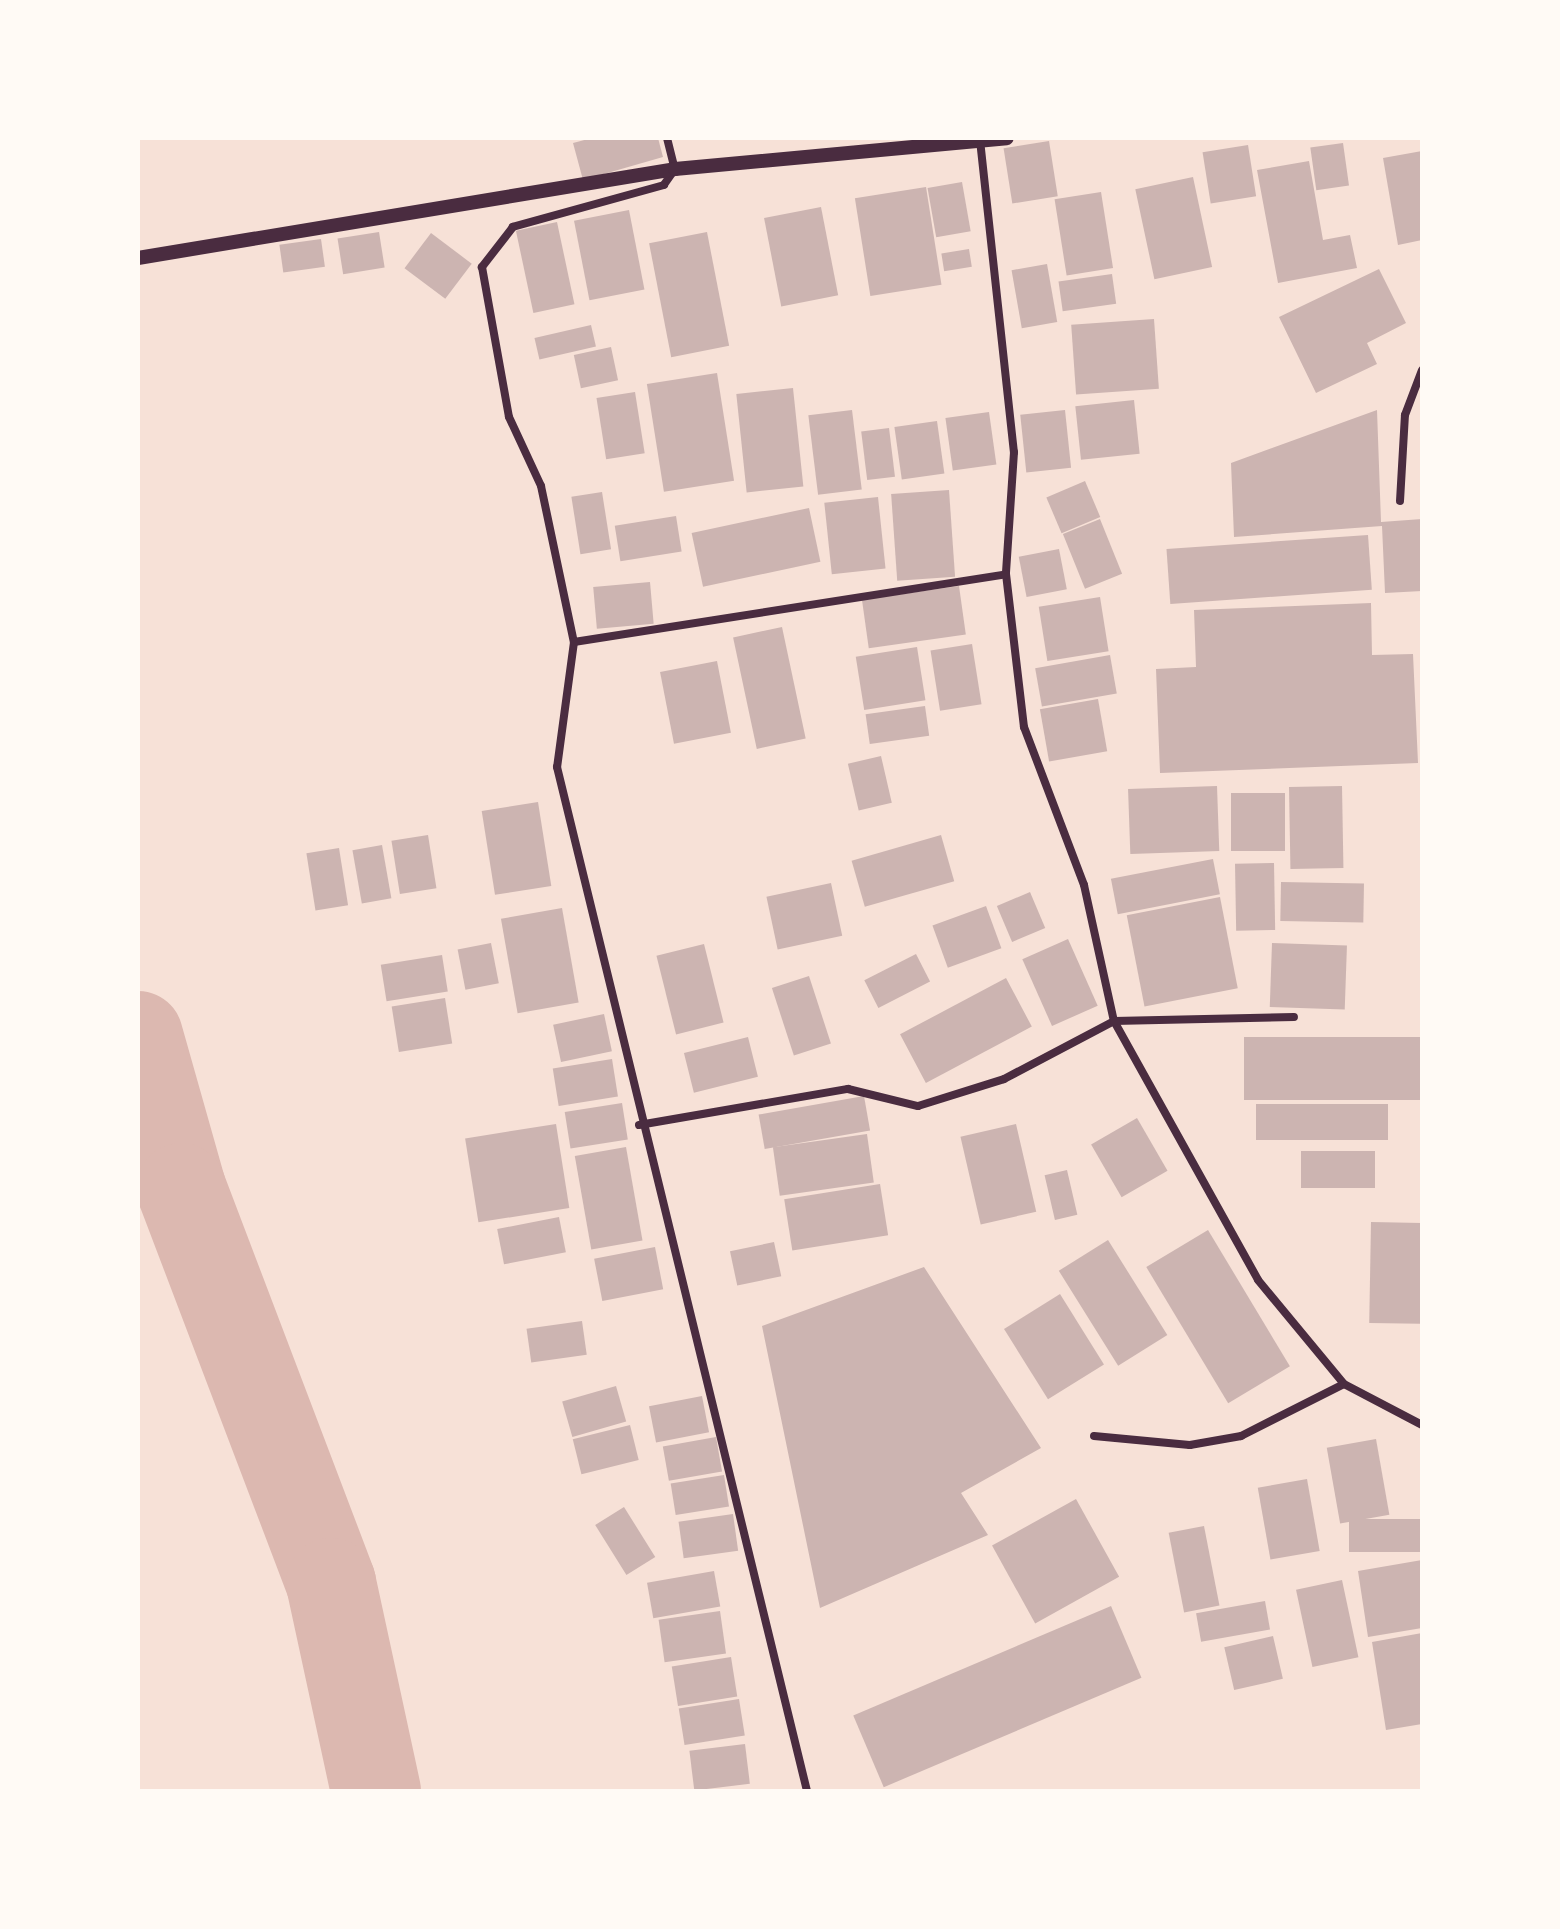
<!DOCTYPE html>
<html>
<head>
<meta charset="utf-8">
<style>
  body { margin:0 }
  #map { position:relative; width:1560px; height:1929px; overflow:hidden; background:#f7e1d7; font-family:Montserrat,sans-serif }
  div>[style] { position:absolute }
  [style*='--x'] { left:calc(var(--x)*1px); top:calc(var(--y)*1px); width:calc(var(--w)*1px); rotate:calc(var(--a)*1deg) }
  .river>* { height:90px; margin:-45px; padding:0 45px; transform-origin:45px; border-radius:45px; background:#dcb8b0 }
  .building>* { inset:0; background:#ccb4b1; transform-origin:0 0 }
  .minor>* { height:8px; margin:-4px; padding:0 4px; transform-origin:4px; border-radius:4px; background:#4a2c40 }
  .tertiary>* { height:14px; margin:-7px; padding:0 7px; transform-origin:7px; border-radius:7px; background:#4a2c40 }
  span { translate:-50% -50%; white-space:nowrap; text-align:center; line-height:1.15; -webkit-text-stroke:6px #fffaf5; paint-order:stroke }
  .frame { position:absolute; inset:0; border:140px solid #fffaf5; pointer-events:none }
</style>
</head>
<body>
<div id="map">
  <div class="river">
    <i style="--x:138;--y:1036;--w:158;--a:74.2"></i>
    <i style="--x:181;--y:1188;--w:423;--a:69.2"></i>
    <i style="--x:331;--y:1583;--w:213;--a:77.8"></i>
  </div>
  <div class="building">
    <i style="clip-path:polygon(592px 138px,658px 138px,663px 157px,583px 180px,573px 143px)"></i>
    <i style="left:1049px;top:141px;width:56px;height:46px;rotate:81deg"></i>
    <i style="left:1343px;top:143px;width:43px;height:33px;rotate:82deg"></i>
    <i style="left:1248px;top:145px;width:52px;height:46px;rotate:81deg"></i>
    <i style="clip-path:polygon(1422px 151px,1422px 240px,1398px 245px,1383px 158px)"></i>
    <i style="clip-path:polygon(1309px 161px,1323px 240px,1350px 235px,1357px 268px,1278px 283px,1257px 170px)"></i>
    <i style="left:1193px;top:177px;width:92px;height:59px;rotate:78deg"></i>
    <i style="left:962px;top:182px;width:50px;height:35px;rotate:80deg"></i>
    <i style="left:926px;top:187px;width:99px;height:72px;rotate:81deg"></i>
    <i style="left:1101px;top:192px;width:77px;height:47px;rotate:81deg"></i>
    <i style="left:821px;top:207px;width:90px;height:58px;rotate:79deg"></i>
    <i style="left:629px;top:210px;width:81px;height:56px;rotate:79deg"></i>
    <i style="left:557px;top:222px;width:84px;height:42px;rotate:78deg"></i>
    <i style="left:379px;top:232px;width:36px;height:42px;rotate:81deg"></i>
    <i style="left:707px;top:232px;width:116px;height:59px;rotate:79deg"></i>
    <i style="left:431px;top:233px;width:51px;height:44px;rotate:37deg"></i>
    <i style="left:321px;top:239px;width:28px;height:42px;rotate:82deg"></i>
    <i style="left:969px;top:249px;width:18px;height:28px;rotate:81deg"></i>
    <i style="left:1047px;top:264px;width:59px;height:36px;rotate:80deg"></i>
    <i style="clip-path:polygon(1379px 269px,1406px 323px,1367px 343px,1377px 364px,1316px 393px,1279px 317px)"></i>
    <i style="left:1112px;top:274px;width:30px;height:54px;rotate:82deg"></i>
    <i style="left:1154px;top:319px;width:70px;height:83px;rotate:86deg"></i>
    <i style="left:591px;top:325px;width:22px;height:58px;rotate:77deg"></i>
    <i style="left:611px;top:347px;width:34px;height:38px;rotate:78deg"></i>
    <i style="left:717px;top:373px;width:109px;height:71px;rotate:81deg"></i>
    <i style="left:793px;top:388px;width:99px;height:57px;rotate:84deg"></i>
    <i style="left:635px;top:392px;width:62px;height:39px;rotate:81deg"></i>
    <i style="left:1134px;top:400px;width:54px;height:59px;rotate:84deg"></i>
    <i style="left:852px;top:410px;width:80px;height:44px;rotate:83deg"></i>
    <i style="left:1065px;top:410px;width:58px;height:45px;rotate:84deg"></i>
    <i style="clip-path:polygon(1377px 410px,1381px 522px,1422px 519px,1422px 591px,1385px 593px,1382px 526px,1234px 537px,1231px 463px)"></i>
    <i style="left:989px;top:412px;width:53px;height:44px;rotate:82deg"></i>
    <i style="left:937px;top:421px;width:53px;height:43px;rotate:82deg"></i>
    <i style="left:889px;top:428px;width:49px;height:28px;rotate:83deg"></i>
    <i style="left:1085px;top:481px;width:39px;height:42px;rotate:67deg"></i>
    <i style="left:949px;top:490px;width:87px;height:58px;rotate:86deg"></i>
    <i style="left:602px;top:492px;width:58px;height:31px;rotate:81deg"></i>
    <i style="left:878px;top:497px;width:72px;height:54px;rotate:84deg"></i>
    <i style="left:809px;top:508px;width:55px;height:120px;rotate:78deg"></i>
    <i style="left:676px;top:516px;width:36px;height:62px;rotate:81deg"></i>
    <i style="left:1100px;top:519px;width:59px;height:40px;rotate:68deg"></i>
    <i style="left:1368px;top:535px;width:55px;height:202px;rotate:86deg"></i>
    <i style="left:1059px;top:549px;width:41px;height:41px;rotate:79deg"></i>
    <i style="left:650px;top:582px;width:42px;height:57px;rotate:85deg"></i>
    <i style="left:959px;top:586px;width:49px;height:98px;rotate:82deg"></i>
    <i style="left:1100px;top:597px;width:55px;height:62px;rotate:81deg"></i>
    <i style="clip-path:polygon(1371px 603px,1372px 655px,1413px 654px,1418px 763px,1160px 773px,1156px 669px,1196px 667px,1194px 610px)"></i>
    <i style="left:782px;top:627px;width:114px;height:50px;rotate:78deg"></i>
    <i style="left:972px;top:644px;width:61px;height:42px;rotate:81deg"></i>
    <i style="left:917px;top:647px;width:54px;height:62px;rotate:81deg"></i>
    <i style="left:1110px;top:655px;width:39px;height:76px;rotate:80deg"></i>
    <i style="left:717px;top:661px;width:73px;height:58px;rotate:79deg"></i>
    <i style="left:1098px;top:699px;width:53px;height:59px;rotate:80deg"></i>
    <i style="left:925px;top:706px;width:30px;height:60px;rotate:82deg"></i>
    <i style="left:881px;top:756px;width:48px;height:34px;rotate:77deg"></i>
    <i style="left:1217px;top:786px;width:65px;height:89px;rotate:88deg"></i>
    <i style="left:1342px;top:786px;width:82px;height:53px;rotate:89deg"></i>
    <i style="left:1231px;top:793px;width:54px;height:58px"></i>
    <i style="left:538px;top:802px;width:85px;height:57px;rotate:81deg"></i>
    <i style="left:428px;top:835px;width:54px;height:37px;rotate:81deg"></i>
    <i style="left:941px;top:835px;width:48px;height:93px;rotate:74deg"></i>
    <i style="left:382px;top:845px;width:54px;height:30px;rotate:80deg"></i>
    <i style="left:339px;top:848px;width:58px;height:33px;rotate:81deg"></i>
    <i style="left:1213px;top:859px;width:36px;height:104px;rotate:79deg"></i>
    <i style="left:1274px;top:863px;width:67px;height:39px;rotate:89deg"></i>
    <i style="left:1281px;top:882px;width:83px;height:39px;rotate:1deg"></i>
    <i style="left:831px;top:883px;width:54px;height:66px;rotate:78deg"></i>
    <i style="left:1030px;top:892px;width:39px;height:36px;rotate:67deg"></i>
    <i style="left:1220px;top:897px;width:93px;height:95px;rotate:79deg"></i>
    <i style="left:986px;top:906px;width:45px;height:57px;rotate:70deg"></i>
    <i style="left:562px;top:908px;width:96px;height:62px;rotate:80deg"></i>
    <i style="left:1068px;top:939px;width:73px;height:50px;rotate:66deg"></i>
    <i style="left:491px;top:943px;width:41px;height:34px;rotate:79deg"></i>
    <i style="left:1272px;top:943px;width:75px;height:64px;rotate:2deg"></i>
    <i style="left:704px;top:944px;width:81px;height:49px;rotate:76deg"></i>
    <i style="left:916px;top:954px;width:31px;height:58px;rotate:63deg"></i>
    <i style="left:442px;top:955px;width:37px;height:62px;rotate:81deg"></i>
    <i style="left:809px;top:976px;width:71px;height:39px;rotate:72deg"></i>
    <i style="left:1006px;top:978px;width:55px;height:120px;rotate:62deg"></i>
    <i style="left:445px;top:998px;width:46px;height:54px;rotate:81deg"></i>
    <i style="left:604px;top:1014px;width:38px;height:52px;rotate:78deg"></i>
    <i style="left:748px;top:1037px;width:41px;height:66px;rotate:76deg"></i>
    <i style="left:1422px;top:1037px;width:63px;height:178px;rotate:90deg"></i>
    <i style="left:612px;top:1059px;width:38px;height:60px;rotate:81deg"></i>
    <i style="left:864px;top:1096px;width:35px;height:107px;rotate:80deg"></i>
    <i style="left:622px;top:1103px;width:37px;height:58px;rotate:81deg"></i>
    <i style="left:1256px;top:1104px;width:132px;height:36px"></i>
    <i style="left:1137px;top:1118px;width:61px;height:53px;rotate:60deg"></i>
    <i style="left:556px;top:1124px;width:85px;height:92px;rotate:81deg"></i>
    <i style="left:1016px;top:1124px;width:90px;height:57px;rotate:77deg"></i>
    <i style="left:867px;top:1134px;width:49px;height:95px;rotate:82deg"></i>
    <i style="left:626px;top:1147px;width:95px;height:52px;rotate:80deg"></i>
    <i style="left:1301px;top:1151px;width:74px;height:37px"></i>
    <i style="left:1067px;top:1170px;width:46px;height:23px;rotate:77deg"></i>
    <i style="left:880px;top:1184px;width:52px;height:97px;rotate:81deg"></i>
    <i style="left:559px;top:1217px;width:36px;height:63px;rotate:79deg"></i>
    <i style="left:1371px;top:1222px;width:51px;height:101px;rotate:1deg"></i>
    <i style="left:1208px;top:1230px;width:159px;height:72px;rotate:59deg"></i>
    <i style="left:1108px;top:1240px;width:112px;height:58px;rotate:58deg"></i>
    <i style="left:774px;top:1242px;width:35px;height:45px;rotate:78deg"></i>
    <i style="left:655px;top:1247px;width:43px;height:62px;rotate:79deg"></i>
    <i style="clip-path:polygon(924px 1267px,1041px 1448px,961px 1493px,988px 1535px,820px 1608px,762px 1326px)"></i>
    <i style="left:1060px;top:1294px;width:83px;height:66px;rotate:58deg"></i>
    <i style="left:582px;top:1321px;width:34px;height:56px;rotate:82deg"></i>
    <i style="left:616px;top:1386px;width:37px;height:56px;rotate:74deg"></i>
    <i style="left:702px;top:1396px;width:37px;height:54px;rotate:79deg"></i>
    <i style="left:630px;top:1425px;width:36px;height:59px;rotate:76deg"></i>
    <i style="left:716px;top:1437px;width:35px;height:54px;rotate:80deg"></i>
    <i style="left:1376px;top:1439px;width:77px;height:50px;rotate:80deg"></i>
    <i style="left:724px;top:1475px;width:32px;height:54px;rotate:81deg"></i>
    <i style="left:1307px;top:1479px;width:73px;height:50px;rotate:80deg"></i>
    <i style="left:1076px;top:1499px;width:89px;height:96px;rotate:61deg"></i>
    <i style="left:624px;top:1507px;width:59px;height:34px;rotate:58deg"></i>
    <i style="left:733px;top:1514px;width:37px;height:55px;rotate:82deg"></i>
    <i style="left:1422px;top:1519px;width:33px;height:73px;rotate:90deg"></i>
    <i style="left:1204px;top:1526px;width:81px;height:36px;rotate:79deg"></i>
    <i style="clip-path:polygon(1422px 1560px,1422px 1628px,1368px 1637px,1358px 1571px)"></i>
    <i style="left:714px;top:1571px;width:36px;height:68px;rotate:80deg"></i>
    <i style="left:1342px;top:1580px;width:79px;height:47px;rotate:78deg"></i>
    <i style="left:1265px;top:1601px;width:29px;height:70px;rotate:80deg"></i>
    <i style="left:1111px;top:1606px;width:78px;height:280px;rotate:67deg"></i>
    <i style="left:720px;top:1611px;width:43px;height:62px;rotate:82deg"></i>
    <i style="clip-path:polygon(1422px 1633px,1422px 1724px,1386px 1730px,1372px 1642px)"></i>
    <i style="left:1273px;top:1636px;width:44px;height:50px;rotate:77deg"></i>
    <i style="left:731px;top:1657px;width:40px;height:60px;rotate:81deg"></i>
    <i style="left:739px;top:1699px;width:37px;height:61px;rotate:81deg"></i>
    <i style="left:745px;top:1744px;width:40px;height:56px;rotate:83deg"></i>
  </div>
  <div class="minor">
    <i style="--x:667;--y:138;--w:32;--a:76"></i>
    <i style="--x:675;--y:169;--w:19;--a:125"></i>
    <i style="--x:664;--y:185;--w:157;--a:164.5"></i>
    <i style="--x:513;--y:227;--w:51;--a:127.8"></i>
    <i style="--x:482;--y:267;--w:152;--a:79.8"></i>
    <i style="--x:509;--y:417;--w:76;--a:65.1"></i>
    <i style="--x:541;--y:486;--w:159;--a:78.1"></i>
    <i style="--x:574;--y:642;--w:126;--a:97.7"></i>
    <i style="--x:557;--y:767;--w:1054;--a:76.28"></i>
    <i style="--x:980;--y:140;--w:314;--a:83.8"></i>
    <i style="--x:1014;--y:452;--w:122;--a:93.8"></i>
    <i style="--x:1006;--y:574;--w:154;--a:83.3"></i>
    <i style="--x:1024;--y:727;--w:169;--a:69.2"></i>
    <i style="--x:1084;--y:885;--w:139;--a:77.6"></i>
    <i style="--x:1114;--y:1021;--w:296;--a:60.9"></i>
    <i style="--x:1258;--y:1280;--w:135;--a:50.4"></i>
    <i style="--x:1344;--y:1384;--w:88;--a:27.7"></i>
    <i style="--x:1400;--y:501;--w:86;--a:-86.7"></i>
    <i style="--x:1405;--y:415;--w:48;--a:-69.3"></i>
    <i style="--x:574;--y:642;--w:437;--a:-8.9"></i>
    <i style="--x:639;--y:1125;--w:212;--a:-9.8"></i>
    <i style="--x:848;--y:1089;--w:72;--a:13.7"></i>
    <i style="--x:918;--y:1106;--w:90;--a:-17.4"></i>
    <i style="--x:1004;--y:1079;--w:124;--a:-27.8"></i>
    <i style="--x:1114;--y:1021;--w:180;--a:-1.3"></i>
    <i style="--x:1094;--y:1436;--w:96;--a:5.4"></i>
    <i style="--x:1190;--y:1445;--w:52;--a:-10"></i>
    <i style="--x:1241;--y:1436;--w:115;--a:-26.8"></i>
  </div>
  <div class="tertiary">
    <i style="--x:138;--y:258;--w:544;--a:-9.41"></i>
    <i style="--x:675;--y:169;--w:333;--a:-5.3"></i>
  </div>
  <div class="frame"></div>
</div>
</body>
</html>
